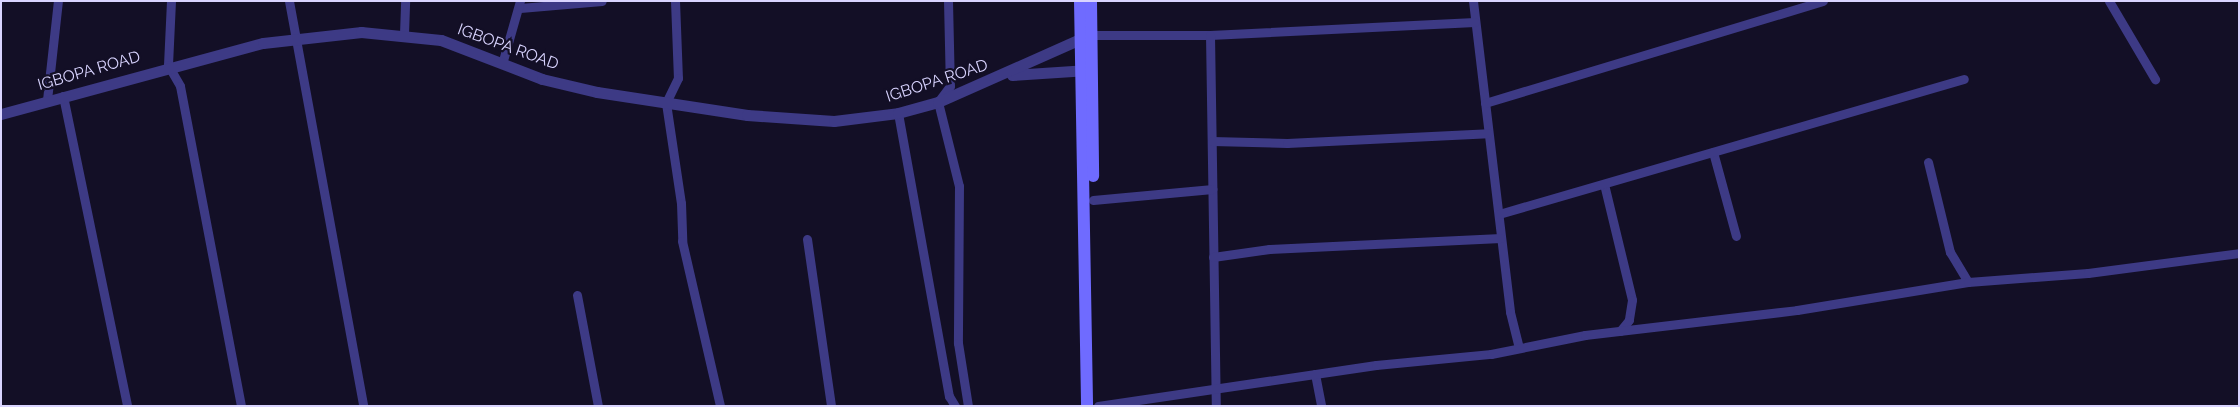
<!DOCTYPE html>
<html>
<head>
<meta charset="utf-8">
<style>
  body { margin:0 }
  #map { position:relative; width:2240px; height:407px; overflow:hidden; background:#130f26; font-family:Raleway,sans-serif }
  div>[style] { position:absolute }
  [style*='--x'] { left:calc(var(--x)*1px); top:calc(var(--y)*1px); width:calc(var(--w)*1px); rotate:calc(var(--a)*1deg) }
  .minor>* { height:9px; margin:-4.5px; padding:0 4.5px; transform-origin:4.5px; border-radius:4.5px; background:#3d3a85 }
  .tertiary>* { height:11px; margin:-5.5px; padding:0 5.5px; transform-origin:5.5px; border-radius:5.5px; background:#3d3a85 }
  .secondary>* { height:12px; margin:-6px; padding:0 6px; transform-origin:6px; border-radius:6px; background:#6f6bff }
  span { translate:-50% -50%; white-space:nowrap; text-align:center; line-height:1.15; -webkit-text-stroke:4.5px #130f26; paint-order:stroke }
  .street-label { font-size:16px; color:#d9d4ff }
  .frame { position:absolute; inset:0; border:2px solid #d9d4ff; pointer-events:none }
</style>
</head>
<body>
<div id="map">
  <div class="minor">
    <i style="--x:171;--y:1;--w:64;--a:92.7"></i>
    <i style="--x:168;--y:65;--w:24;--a:60"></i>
    <i style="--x:180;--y:86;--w:326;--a:79.2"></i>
    <i style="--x:289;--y:1;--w:412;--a:79.6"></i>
    <i style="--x:675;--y:1;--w:77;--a:87.8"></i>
    <i style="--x:678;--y:78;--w:28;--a:116"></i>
    <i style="--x:666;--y:103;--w:101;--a:81.5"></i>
    <i style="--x:681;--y:203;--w:38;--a:88"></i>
    <i style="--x:682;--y:241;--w:169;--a:77"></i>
    <i style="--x:948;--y:1;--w:85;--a:88.7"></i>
    <i style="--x:950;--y:86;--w:20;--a:127"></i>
    <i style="--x:938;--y:102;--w:87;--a:76"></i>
    <i style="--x:959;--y:186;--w:157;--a:90.4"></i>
    <i style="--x:958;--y:343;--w:64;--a:81"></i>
    <i style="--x:1473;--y:1;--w:313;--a:83.2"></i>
    <i style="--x:1510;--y:312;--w:36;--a:76"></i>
    <i style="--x:2109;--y:1;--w:91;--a:59.5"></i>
    <i style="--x:520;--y:8;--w:82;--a:-4.9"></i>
    <i style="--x:404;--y:34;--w:33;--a:-88"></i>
    <i style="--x:1091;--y:35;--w:119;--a:0"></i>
    <i style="--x:1210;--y:35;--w:265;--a:-2.8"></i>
    <i style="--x:1210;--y:35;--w:371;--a:89.1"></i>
    <i style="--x:502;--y:64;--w:66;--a:-74.1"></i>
    <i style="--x:63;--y:96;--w:317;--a:78.3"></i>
    <i style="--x:47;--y:100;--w:100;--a:-83.7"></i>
    <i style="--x:1485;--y:103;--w:353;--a:-16.8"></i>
    <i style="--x:898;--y:113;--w:288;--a:79.8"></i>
    <i style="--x:949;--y:396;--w:12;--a:59"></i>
    <i style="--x:1212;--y:141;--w:75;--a:1.5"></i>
    <i style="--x:1287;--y:143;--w:201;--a:-2.8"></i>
    <i style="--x:1713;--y:152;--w:87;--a:74.7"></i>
    <i style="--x:1928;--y:162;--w:93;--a:76.3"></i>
    <i style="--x:1950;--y:252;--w:35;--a:59"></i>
    <i style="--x:1604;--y:184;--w:119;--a:76.4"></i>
    <i style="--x:1632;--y:300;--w:20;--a:99"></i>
    <i style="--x:1629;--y:320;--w:14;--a:129"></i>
    <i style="--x:1093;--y:200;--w:120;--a:-5.3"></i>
    <i style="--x:1499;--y:214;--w:484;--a:-16.2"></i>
    <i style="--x:807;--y:239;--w:169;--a:81.8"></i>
    <i style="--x:1213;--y:257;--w:57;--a:-8.1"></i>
    <i style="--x:1269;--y:249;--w:232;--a:-2.7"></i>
    <i style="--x:577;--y:295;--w:113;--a:79.3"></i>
    <i style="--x:1315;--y:374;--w:33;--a:79"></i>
    <i style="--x:1098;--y:406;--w:281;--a:-8.4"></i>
    <i style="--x:1376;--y:365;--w:116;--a:-5.5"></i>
    <i style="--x:1491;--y:354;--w:96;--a:-11.4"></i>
    <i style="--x:1585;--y:335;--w:213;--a:-6.7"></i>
    <i style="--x:1797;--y:310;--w:173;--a:-9.3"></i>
    <i style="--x:1968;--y:282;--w:120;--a:-4.3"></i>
    <i style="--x:2088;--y:273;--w:152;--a:-7.5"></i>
  </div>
  <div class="tertiary">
    <i style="--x:1012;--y:75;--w:76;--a:-3.8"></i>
    <i style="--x:1;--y:114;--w:271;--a:-15.2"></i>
    <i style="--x:263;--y:43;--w:99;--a:-6.4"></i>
    <i style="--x:361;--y:32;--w:80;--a:5.7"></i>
    <i style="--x:441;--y:40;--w:108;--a:21.1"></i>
    <i style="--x:542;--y:79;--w:57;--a:13.3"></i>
    <i style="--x:597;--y:92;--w:152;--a:8.7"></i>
    <i style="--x:747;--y:115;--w:87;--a:3.9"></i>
    <i style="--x:834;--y:121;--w:64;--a:-7.1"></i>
    <i style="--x:898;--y:113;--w:41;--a:-15.4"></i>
    <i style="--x:938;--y:102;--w:165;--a:-23.9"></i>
  </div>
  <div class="secondary">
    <i style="--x:1080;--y:1;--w:405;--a:89"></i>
    <i style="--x:1091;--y:1;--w:175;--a:89.3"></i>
  </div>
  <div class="street-label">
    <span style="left:508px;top:47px;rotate:20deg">IGBOPA ROAD</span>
    <span style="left:89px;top:71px;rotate:-16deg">IGBOPA ROAD</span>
    <span style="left:937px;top:81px;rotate:-18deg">IGBOPA ROAD</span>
  </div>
  <div class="frame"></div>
</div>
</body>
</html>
